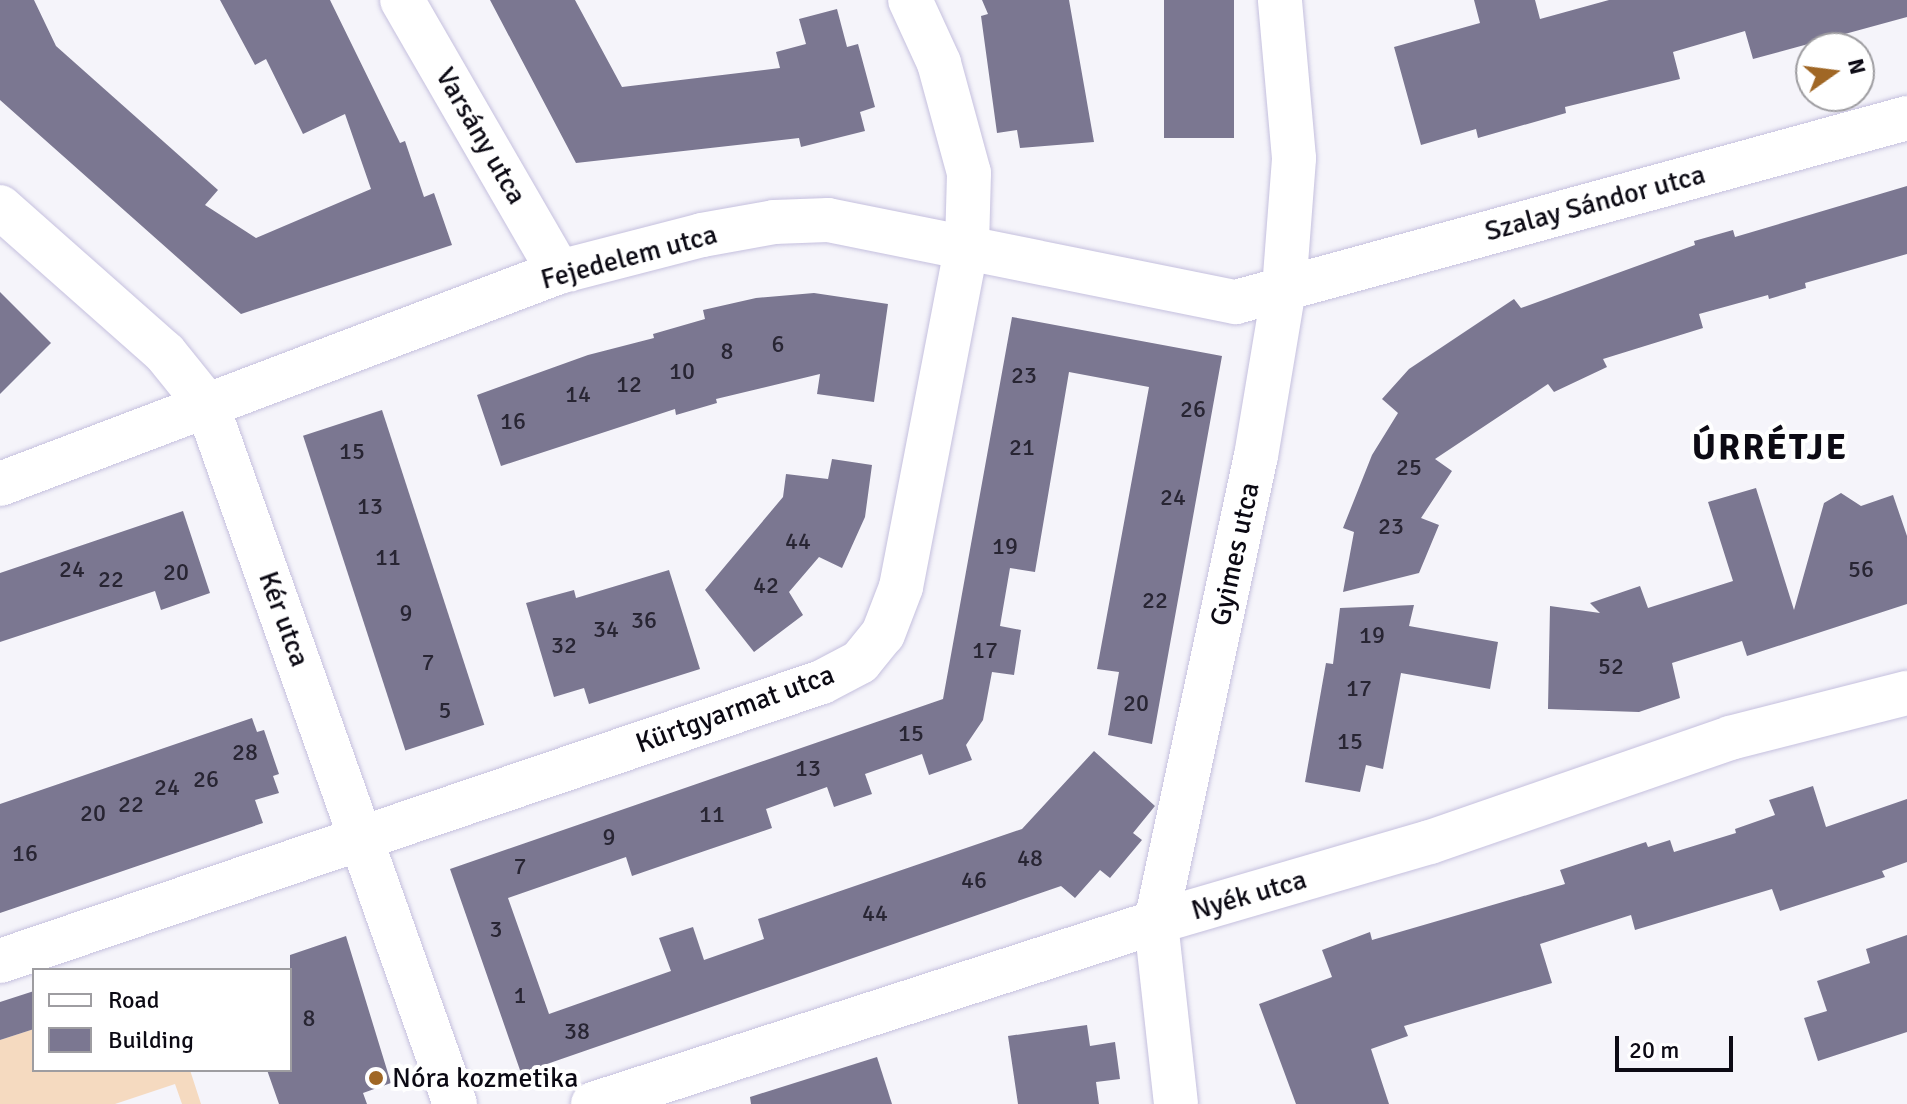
<!DOCTYPE html>
<html>
<head>
<meta charset="utf-8">
<style>
  body { margin:0 }
  #map { position:relative; width:1907px; height:1104px; overflow:hidden; background:#f5f4fa; font-family:Signika,sans-serif }
  div>[style] { position:absolute }
  [style*='--x'] { left:calc(var(--x)*1px); top:calc(var(--y)*1px); width:calc(var(--w)*1px); rotate:calc(var(--a)*1deg) }
  .green>* { inset:0; background:#f5dac0 }
  .building>* { inset:0; background:#7b7791; transform-origin:0 0 }
  .roads { filter:drop-shadow(0 0 2px #c5c0de) drop-shadow(0 0 2px #c5c0de) }
  .minor>* { height:44px; margin:-22px; padding:0 22px; transform-origin:22px; border-radius:22px; background:#fff }
  .dots>* { width:22px; height:22px; translate:-50% -50%; box-sizing:border-box; border:4px solid #fff; border-radius:50% }
  span { translate:-50% -50%; white-space:nowrap; text-align:center; line-height:1.15; -webkit-text-stroke:8px #fff; paint-order:stroke }
  .number-label { font-size:24px; color:#282533 }
  .number-label span { -webkit-text-stroke-width:0 }
  .street-label { font-size:28px; color:#0c0a14 }
  .poi-label { font-size:28px; color:#0c0a14 }
  .left { translate:0 -50%; text-align:left }
  .district-label { font-size:36px; color:#0c0a14; font-weight:700; letter-spacing:2px }
  .legend { position:absolute; left:32px; top:968px; width:260px; height:104px; box-sizing:border-box; background:#fff; border:2px solid #9e9da1; margin:0; padding:10px 14px; list-style:none; font-size:24px; color:#0c0a14 }
  .legend li { display:flex; align-items:center; gap:16px; height:40px }
  .legend b { width:40px; border:2px solid #9e9da1 }
  .north { position:absolute; left:1795px; top:32px; width:80px; height:80px; box-sizing:border-box; background:#fff; border:2px solid #9e9da1; border-radius:50%; rotate:76deg; font-size:22px; font-weight:700; line-height:32px; text-align:center; color:#0c0a14 }
  .north::after { content:''; display:block; margin:auto; width:28px; height:36px; background:#a06725; clip-path:polygon(50% 0,100% 100%,50% 72%,0 100%) }
  .scale { position:absolute; left:1615px; top:1036px; width:118px; height:36px; box-sizing:border-box; border:4px solid #0c0a14; border-top:0; padding-left:10px; font-size:24px; line-height:28px; white-space:nowrap; color:#0c0a14; -webkit-text-stroke:6px #fff; paint-order:stroke }
</style>
</head>
<body>
<div id="map">
  <div class="green">
    <i style="clip-path:polygon(34px 1029px,34px 1070px,190px 1070px,201px 1104px,182px 1104px,175px 1084px,115px 1104px,0 1104px,0 1040px)"></i>
  </div>
  <div class="building">
    <i style="clip-path:polygon(0 0,34px 0,56px 46px,218px 190px,205px 205px,256px 238px,371px 189px,345px 114px,303px 134px,266px 59px,255px 65px,220px 0,330px 0,400px 143px,405px 141px,424px 197px,434px 193px,452px 245px,241px 314px,0 100px)"></i>
    <i style="clip-path:polygon(490px 0,575px 0,622px 87px,780px 68px,776px 52px,806px 44px,799px 19px,837px 9px,847px 47px,858px 44px,875px 107px,860px 112px,865px 131px,801px 147px,799px 138px,576px 163px)"></i>
    <i style="clip-path:polygon(982px 0,1069px 0,1094px 142px,1020px 148px,1017px 130px,997px 133px,981px 16px,988px 14px)"></i>
    <i style="left:1164px;top:0;width:70px;height:138px"></i>
    <i style="clip-path:polygon(1474px 0,1535px 0,1540px 19px,1609px 0,1907px 0,1907px 17px,1753px 59px,1745px 31px,1673px 52px,1680px 79px,1565px 107px,1566px 113px,1478px 138px,1476px 129px,1421px 145px,1394px 47px,1480px 23px)"></i>
    <i style="clip-path:polygon(1907px 186px,1907px 254px,1805px 283px,1806px 288px,1769px 299px,1768px 295px,1699px 314px,1703px 328px,1603px 359px,1607px 367px,1554px 392px,1548px 384px,1435px 459px,1452px 471px,1421px 518px,1439px 525px,1419px 573px,1343px 592px,1354px 532px,1343px 528px,1372px 455px,1398px 413px,1382px 399px,1409px 369px,1514px 299px,1521px 308px,1695px 245px,1694px 241px,1733px 230px,1735px 237px)"></i>
    <i style="clip-path:polygon(0 292px,51px 343px,0 394px)"></i>
    <i style="clip-path:polygon(814px 293px,888px 304px,874px 402px,817px 394px,820px 374px,716px 399px,717px 403px,676px 415px,675px 409px,501px 466px,477px 395px,588px 355px,654px 338px,653px 334px,705px 319px,703px 310px,756px 298px)"></i>
    <i style="clip-path:polygon(1012px 317px,1222px 356px,1152px 744px,1108px 735px,1119px 672px,1097px 669px,1149px 387px,1069px 372px,1035px 572px,1010px 568px,1000px 626px,1021px 630px,1014px 675px,992px 672px,983px 720px,966px 745px,972px 760px,929px 775px,922px 754px,865px 774px,872px 794px,834px 807px,827px 787px,766px 809px,772px 828px,684px 858px,632px 876px,626px 857px,508px 898px,549px 1014px,671px 971px,659px 938px,693px 927px,704px 960px,764px 939px,758px 919px,1022px 829px,1094px 751px,1155px 806px,1133px 833px,1142px 840px,1110px 878px,1100px 870px,1075px 898px,1061px 886px,521px 1073px,450px 869px,943px 699px)"></i>
    <i style="left:382px;top:410px;width:331px;height:83px;rotate:72deg"></i>
    <i style="clip-path:polygon(832px 459px,872px 465px,865px 517px,842px 568px,819px 557px,789px 592px,803px 615px,754px 652px,705px 590px,783px 497px,786px 474px,828px 479px)"></i>
    <i style="clip-path:polygon(1756px 488px,1794px 610px,1824px 503px,1841px 493px,1861px 506px,1893px 495px,1907px 536px,1907px 604px,1747px 656px,1742px 641px,1672px 663px,1680px 698px,1639px 712px,1548px 709px,1550px 606px,1600px 613px,1590px 603px,1640px 586px,1648px 608px,1733px 581px,1708px 502px)"></i>
    <i style="clip-path:polygon(183px 511px,210px 593px,161px 610px,155px 591px,0 642px,0 573px)"></i>
    <i style="clip-path:polygon(669px 570px,700px 669px,589px 704px,584px 688px,554px 697px,526px 603px,574px 590px,576px 598px)"></i>
    <i style="clip-path:polygon(1414px 605px,1409px 626px,1498px 642px,1490px 689px,1401px 673px,1383px 769px,1366px 765px,1360px 792px,1305px 782px,1326px 663px,1333px 664px,1340px 608px)"></i>
    <i style="clip-path:polygon(252px 718px,257px 732px,264px 730px,279px 774px,273px 776px,279px 793px,255px 800px,263px 823px,0 913px,0 804px)"></i>
    <i style="clip-path:polygon(1813px 786px,1826px 827px,1907px 799px,1907px 862px,1882px 871px,1885px 877px,1780px 911px,1772px 889px,1635px 930px,1631px 915px,1540px 944px,1552px 983px,1404px 1026px,1408px 1036px,1371px 1049px,1389px 1104px,1296px 1104px,1259px 1004px,1332px 977px,1322px 950px,1370px 932px,1372px 940px,1565px 884px,1560px 870px,1646px 842px,1648px 847px,1670px 840px,1674px 852px,1736px 833px,1735px 829px,1775px 815px,1769px 800px)"></i>
    <i style="clip-path:polygon(1907px 935px,1907px 1032px,1818px 1061px,1804px 1018px,1827px 1011px,1817px 981px,1870px 963px,1866px 949px)"></i>
    <i style="clip-path:polygon(346px 936px,391px 1083px,363px 1093px,367px 1104px,279px 1104px,267px 1070px,290px 1070px,290px 955px)"></i>
    <i style="clip-path:polygon(34px 991px,34px 1029px,0 1040px,0 1002px)"></i>
    <i style="clip-path:polygon(1087px 1025px,1090px 1046px,1115px 1042px,1120px 1079px,1096px 1082px,1099px 1104px,1018px 1104px,1008px 1036px)"></i>
    <i style="clip-path:polygon(877px 1057px,892px 1104px,751px 1104px,750px 1097px)"></i>
  </div>
  <div class="roads">
    <div class="minor">
      <i style="--x:402;--y:0;--w:314;--a:60"></i>
      <i style="--x:0;--y:207;--w:220;--a:41.5"></i>
      <i style="--x:165;--y:353;--w:67;--a:51.1"></i>
      <i style="--x:207;--y:405;--w:742;--a:70.47"></i>
      <i style="--x:0;--y:484;--w:598;--a:-20.77"></i>
      <i style="--x:559;--y:272;--w:148;--a:-14.5"></i>
      <i style="--x:702;--y:235;--w:73;--a:-10.2"></i>
      <i style="--x:774;--y:222;--w:54;--a:-2.1"></i>
      <i style="--x:828;--y:220;--w:416;--a:11.4"></i>
      <i style="--x:1236;--y:302;--w:696;--a:-15.33"></i>
      <i style="--x:0;--y:961;--w:868;--a:-18.75"></i>
      <i style="--x:822;--y:682;--w:43;--a:-27.8"></i>
      <i style="--x:860;--y:662;--w:36;--a:-51"></i>
      <i style="--x:883;--y:634;--w:50;--a:-69"></i>
      <i style="--x:901;--y:587;--w:348;--a:-79.1"></i>
      <i style="--x:967;--y:245;--w:72;--a:-88.4"></i>
      <i style="--x:969;--y:173;--w:114;--a:-105.3"></i>
      <i style="--x:939;--y:63;--w:69;--a:-114.7"></i>
      <i style="--x:593;--y:1104;--w:592;--a:-17.91"></i>
      <i style="--x:1156;--y:922;--w:285;--a:-16.3"></i>
      <i style="--x:1430;--y:842;--w:318;--a:-19.1"></i>
      <i style="--x:1730;--y:738;--w:183;--a:-14.3"></i>
      <i style="--x:1176;--y:1104;--w:183;--a:-96.3"></i>
      <i style="--x:1156;--y:922;--w:477;--a:-77.9"></i>
      <i style="--x:1256;--y:456;--w:169;--a:-80.5"></i>
      <i style="--x:1284;--y:289;--w:131;--a:-85.6"></i>
      <i style="--x:1294;--y:158;--w:159;--a:-95.1"></i>
    </div>
  </div>
  <div class="dots">
    <i style="left:376px;top:1078px;background:#a06725"></i>
  </div>
  <div class="number-label">
    <span style="left:778px;top:345px">6</span>
    <span style="left:727px;top:352px">8</span>
    <span style="left:682px;top:372px">10</span>
    <span style="left:1024px;top:376px">23</span>
    <span style="left:629px;top:385px">12</span>
    <span style="left:578px;top:395px">14</span>
    <span style="left:1193px;top:410px">26</span>
    <span style="left:513px;top:422px">16</span>
    <span style="left:1022px;top:448px">21</span>
    <span style="left:352px;top:452px">15</span>
    <span style="left:1409px;top:468px">25</span>
    <span style="left:1173px;top:498px">24</span>
    <span style="left:370px;top:507px">13</span>
    <span style="left:1391px;top:527px">23</span>
    <span style="left:798px;top:542px">44</span>
    <span style="left:1005px;top:547px">19</span>
    <span style="left:388px;top:558px">11</span>
    <span style="left:72px;top:570px">24</span>
    <span style="left:1861px;top:570px">56</span>
    <span style="left:176px;top:573px">20</span>
    <span style="left:111px;top:580px">22</span>
    <span style="left:766px;top:586px">42</span>
    <span style="left:1155px;top:601px">22</span>
    <span style="left:406px;top:614px">9</span>
    <span style="left:644px;top:621px">36</span>
    <span style="left:606px;top:630px">34</span>
    <span style="left:1372px;top:636px">19</span>
    <span style="left:564px;top:646px">32</span>
    <span style="left:985px;top:651px">17</span>
    <span style="left:428px;top:663px">7</span>
    <span style="left:1611px;top:667px">52</span>
    <span style="left:1359px;top:689px">17</span>
    <span style="left:1136px;top:704px">20</span>
    <span style="left:445px;top:711px">5</span>
    <span style="left:911px;top:734px">15</span>
    <span style="left:1350px;top:742px">15</span>
    <span style="left:245px;top:753px">28</span>
    <span style="left:808px;top:769px">13</span>
    <span style="left:206px;top:780px">26</span>
    <span style="left:167px;top:788px">24</span>
    <span style="left:131px;top:805px">22</span>
    <span style="left:93px;top:814px">20</span>
    <span style="left:712px;top:815px">11</span>
    <span style="left:609px;top:838px">9</span>
    <span style="left:25px;top:854px">16</span>
    <span style="left:1030px;top:859px">48</span>
    <span style="left:520px;top:867px">7</span>
    <span style="left:974px;top:881px">46</span>
    <span style="left:875px;top:914px">44</span>
    <span style="left:496px;top:930px">3</span>
    <span style="left:520px;top:996px">1</span>
    <span style="left:309px;top:1019px">8</span>
    <span style="left:577px;top:1032px">38</span>
  </div>
  <div class="street-label">
    <span style="left:481px;top:136px;rotate:60deg">Varsány utca</span>
    <span style="left:1595px;top:203px;rotate:-15deg">Szalay Sándor utca</span>
    <span style="left:629px;top:257px;rotate:-15deg">Fejedelem utca</span>
    <span style="left:1235px;top:554px;rotate:-78deg">Gyimes utca</span>
    <span style="left:284px;top:619px;rotate:70deg">Kér utca</span>
    <span style="left:735px;top:709px;rotate:-20deg">Kürtgyarmat utca</span>
    <span style="left:1249px;top:895px;rotate:-16deg">Nyék utca</span>
  </div>
  <div class="poi-label">
    <span class="left" style="left:392px;top:1078px">Nóra kozmetika</span>
  </div>
  <div class="district-label">
    <span style="left:1770px;top:448px">ÚRRÉTJE</span>
  </div>
  <ul class="legend">
  <li><b style="height:10px;background:#fff"></b>Road</li>
  <li><b style="height:22px;background:#7b7791"></b>Building</li>
  </ul>
  <div class="north">N</div>
  <div class="scale">20 m</div>
</div>
</body>
</html>
